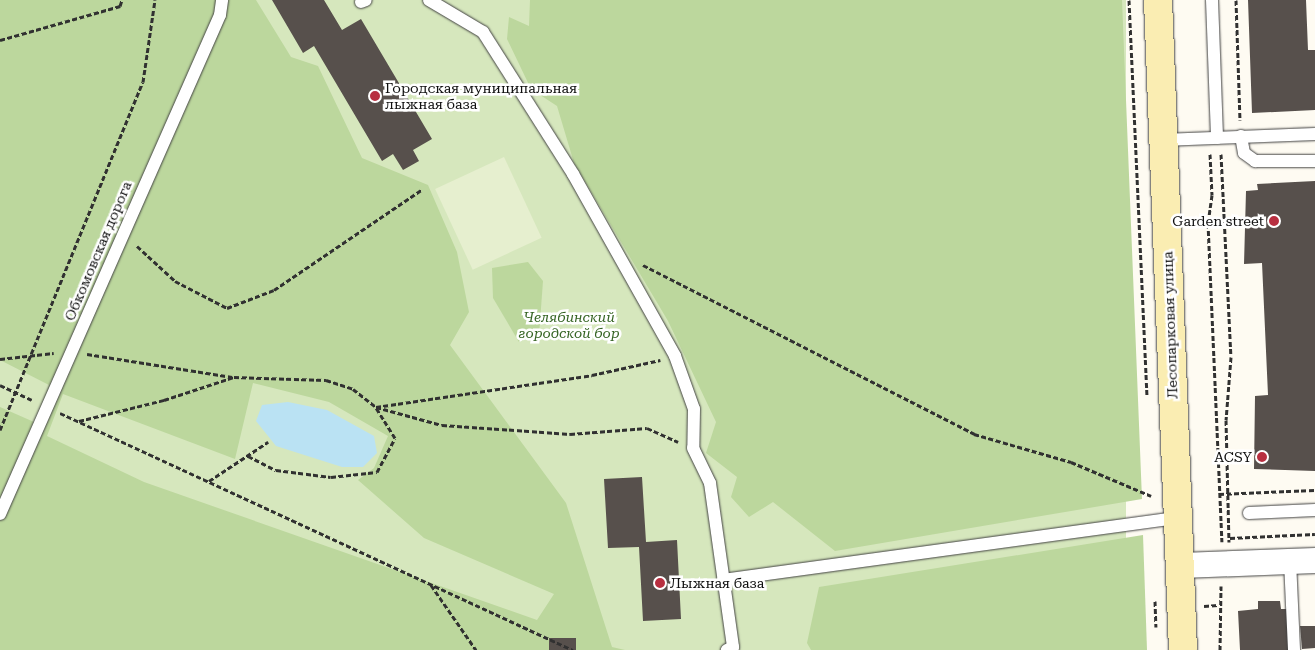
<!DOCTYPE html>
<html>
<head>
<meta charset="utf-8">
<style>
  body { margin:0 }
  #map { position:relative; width:1315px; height:650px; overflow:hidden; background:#fefbf2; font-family:"Roboto Serif",serif }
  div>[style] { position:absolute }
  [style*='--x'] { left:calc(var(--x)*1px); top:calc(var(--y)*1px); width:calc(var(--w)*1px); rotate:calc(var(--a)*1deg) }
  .green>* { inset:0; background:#d6e7bd; transform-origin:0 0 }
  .forest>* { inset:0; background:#bcd79d }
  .pitch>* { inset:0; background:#e6efcf; transform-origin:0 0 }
  .water>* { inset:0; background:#bae2f3 }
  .building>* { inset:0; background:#57504c; transform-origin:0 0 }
  .path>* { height:3px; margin-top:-1.5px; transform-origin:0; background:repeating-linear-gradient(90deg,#313131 0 5px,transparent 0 7.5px) }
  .roads { filter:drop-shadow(0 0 1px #424242) drop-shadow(0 0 1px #424242) }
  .lane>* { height:12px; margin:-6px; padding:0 6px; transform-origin:6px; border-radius:6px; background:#fff }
  .street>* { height:25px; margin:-12.5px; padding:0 12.5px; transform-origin:12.5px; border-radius:12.5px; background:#fff }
  .secondary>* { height:28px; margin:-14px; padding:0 14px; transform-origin:14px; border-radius:14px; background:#faedb2 }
  .dots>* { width:14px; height:14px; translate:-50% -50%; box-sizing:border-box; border:2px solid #fff; border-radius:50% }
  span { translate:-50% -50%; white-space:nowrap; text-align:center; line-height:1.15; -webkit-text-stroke:5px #fff; paint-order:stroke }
  .poi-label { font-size:14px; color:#0f0f0f }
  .left { translate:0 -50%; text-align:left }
  .right { translate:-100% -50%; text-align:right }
  .street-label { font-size:14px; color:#0f0f0f }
  .park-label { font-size:14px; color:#356423; font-style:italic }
</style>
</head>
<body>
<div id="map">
  <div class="green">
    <i style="left:0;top:0;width:1126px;height:650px"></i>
  </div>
  <div class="forest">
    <i style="clip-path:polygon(evenodd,0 0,256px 0,291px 57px,318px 66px,362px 158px,428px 185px,457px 252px,469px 312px,450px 345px,566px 503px,612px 647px,625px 650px,0 650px,0 407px,34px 422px,49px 385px,0 360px,0 0,253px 383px,329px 402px,388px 436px,374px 468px,358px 480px,424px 538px,554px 594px,537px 620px,144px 482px,47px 436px,63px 394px,235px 459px,253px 383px)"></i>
    <i style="clip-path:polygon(530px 0,1122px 0,1142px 499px,835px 551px,773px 502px,749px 517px,731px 497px,737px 477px,706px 453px,716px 422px,668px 321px,574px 163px,557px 106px,531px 89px,507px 39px,509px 17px,529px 26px)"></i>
    <i style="clip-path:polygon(528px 262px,543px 281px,539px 335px,519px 342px,493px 298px,492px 268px)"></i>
    <i style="clip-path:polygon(1143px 535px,1147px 650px,811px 650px,807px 643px,819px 587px)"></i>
  </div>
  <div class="pitch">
    <i style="left:504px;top:157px;width:89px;height:76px;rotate:65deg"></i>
  </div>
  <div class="water">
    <i style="clip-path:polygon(288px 402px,327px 410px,374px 436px,377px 453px,363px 467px,342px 467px,276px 446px,256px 421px,262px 405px)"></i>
  </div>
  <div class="building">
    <i style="clip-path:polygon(272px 0,324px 0,342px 30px,361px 19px,432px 139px,413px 150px,419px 161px,403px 170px,393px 154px,382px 161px,314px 46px,303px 53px)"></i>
    <i style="clip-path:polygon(1248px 0,1306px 0,1308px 50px,1315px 50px,1315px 110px,1252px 113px)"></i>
    <i style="clip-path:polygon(1315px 181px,1315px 471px,1254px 469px,1255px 396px,1268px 395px,1262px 263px,1244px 264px,1246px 191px,1258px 190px,1257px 184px)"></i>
    <i style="clip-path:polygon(642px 477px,646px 542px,677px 540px,681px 619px,643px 621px,639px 547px,608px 548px,604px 479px)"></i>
    <i style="clip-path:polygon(1258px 601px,1280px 601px,1281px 609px,1288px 609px,1290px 650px,1240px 650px,1238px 611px,1258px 609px)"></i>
    <i style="clip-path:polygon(1300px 626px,1315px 626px,1315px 648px,1302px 649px)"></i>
    <i style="left:576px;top:638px;width:12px;height:27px;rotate:90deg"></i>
  </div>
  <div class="path">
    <i style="--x:1129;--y:0;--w:397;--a:87.4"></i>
    <i style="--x:1236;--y:0;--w:120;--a:88.1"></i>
    <i style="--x:0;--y:40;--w:125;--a:-15.8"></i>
    <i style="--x:120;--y:6;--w:6;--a:-72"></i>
    <i style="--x:1210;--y:154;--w:41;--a:87.2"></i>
    <i style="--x:1212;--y:195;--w:28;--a:98"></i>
    <i style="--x:1208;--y:223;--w:319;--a:87.5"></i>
    <i style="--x:1221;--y:154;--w:203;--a:87.2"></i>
    <i style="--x:1231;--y:357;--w:63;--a:94.5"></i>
    <i style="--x:1226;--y:420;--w:122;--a:88.6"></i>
    <i style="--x:137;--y:246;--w:52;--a:42.6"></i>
    <i style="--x:175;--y:281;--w:59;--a:27.4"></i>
    <i style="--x:227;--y:308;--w:50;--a:-21"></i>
    <i style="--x:274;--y:290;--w:178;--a:-34.2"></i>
    <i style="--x:643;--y:265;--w:372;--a:27"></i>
    <i style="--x:974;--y:434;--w:101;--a:16.1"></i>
    <i style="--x:1071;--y:462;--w:87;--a:23"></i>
    <i style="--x:87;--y:354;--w:147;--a:9"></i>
    <i style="--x:0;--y:359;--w:54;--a:-6.3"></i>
    <i style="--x:0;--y:385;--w:35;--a:25"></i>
    <i style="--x:60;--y:413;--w:565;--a:24.8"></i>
    <i style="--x:79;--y:421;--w:88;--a:-13.9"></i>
    <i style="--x:164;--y:400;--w:74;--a:-18.2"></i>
    <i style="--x:234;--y:377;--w:92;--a:1.9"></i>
    <i style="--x:326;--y:380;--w:28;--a:18"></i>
    <i style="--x:353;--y:389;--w:29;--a:38"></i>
    <i style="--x:376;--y:407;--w:218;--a:-8.4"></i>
    <i style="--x:592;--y:375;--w:70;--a:-12.4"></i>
    <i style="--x:0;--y:430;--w:376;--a:-67.7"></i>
    <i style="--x:143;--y:82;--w:83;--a:-81.7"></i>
    <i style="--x:248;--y:456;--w:31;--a:27"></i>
    <i style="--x:276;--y:470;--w:55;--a:7.3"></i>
    <i style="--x:331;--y:477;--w:46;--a:-6.2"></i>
    <i style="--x:377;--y:472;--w:38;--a:-62"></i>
    <i style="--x:395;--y:438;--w:36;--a:-122"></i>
    <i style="--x:376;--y:407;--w:68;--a:15.3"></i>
    <i style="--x:442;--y:425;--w:128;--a:4"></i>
    <i style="--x:570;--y:434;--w:77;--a:-4.5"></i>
    <i style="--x:647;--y:428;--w:34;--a:24"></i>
    <i style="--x:209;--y:481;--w:71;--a:-33.5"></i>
    <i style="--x:1219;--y:494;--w:96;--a:-2.4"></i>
    <i style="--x:1230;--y:538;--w:85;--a:-2.7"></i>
    <i style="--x:431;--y:585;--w:79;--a:55.3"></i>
    <i style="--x:1155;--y:601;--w:26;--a:88"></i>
    <i style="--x:1204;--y:606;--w:14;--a:-4"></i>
    <i style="--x:1220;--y:650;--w:64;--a:-89.1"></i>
  </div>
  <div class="roads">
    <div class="lane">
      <i style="--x:429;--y:0;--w:63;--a:30.7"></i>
      <i style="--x:483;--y:32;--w:168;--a:57.6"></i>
      <i style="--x:573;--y:174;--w:209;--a:60.7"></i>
      <i style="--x:675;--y:356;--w:56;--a:70.3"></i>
      <i style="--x:694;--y:409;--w:39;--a:91"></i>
      <i style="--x:693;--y:448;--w:39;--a:64"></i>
      <i style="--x:710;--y:483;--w:166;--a:82"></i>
      <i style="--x:733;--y:647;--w:7;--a:153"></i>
      <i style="--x:1212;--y:0;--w:138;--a:87.9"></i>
      <i style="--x:361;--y:2;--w:5;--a:-22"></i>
      <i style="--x:1241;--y:136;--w:17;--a:80"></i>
      <i style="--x:1244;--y:153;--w:14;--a:36"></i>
      <i style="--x:1255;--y:161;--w:60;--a:0"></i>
      <i style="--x:1163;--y:140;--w:152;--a:-2.3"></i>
      <i style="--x:1249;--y:513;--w:66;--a:-2.6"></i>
      <i style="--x:0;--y:514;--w:545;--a:-66.21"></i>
      <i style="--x:220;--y:15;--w:15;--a:-82"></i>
      <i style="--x:1290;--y:561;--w:89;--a:87.4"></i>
      <i style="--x:723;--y:580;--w:459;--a:-7.8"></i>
    </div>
    <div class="street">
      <i style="--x:1181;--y:565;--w:134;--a:-2.1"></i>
    </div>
    <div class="secondary">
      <i style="--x:1158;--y:0;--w:650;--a:87.8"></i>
    </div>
  </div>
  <div class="dots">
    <i style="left:375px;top:96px;background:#b82f40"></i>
    <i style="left:1274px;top:221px;background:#b82f40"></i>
    <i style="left:1262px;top:457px;background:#b82f40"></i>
    <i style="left:660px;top:583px;background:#b82f40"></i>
  </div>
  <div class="poi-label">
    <span class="left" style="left:385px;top:96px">Городская муниципальная<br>лыжная база</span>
    <span class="right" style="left:1264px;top:221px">Garden street</span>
    <span class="right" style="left:1252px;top:457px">ACSY</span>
    <span class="left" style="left:670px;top:583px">Лыжная база</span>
  </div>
  <div class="street-label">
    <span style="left:98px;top:251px;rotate:-67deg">Обкомовская дорога</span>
    <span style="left:1170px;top:325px;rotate:-92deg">Лесопарковая улица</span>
  </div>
  <div class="park-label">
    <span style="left:569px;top:325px">Челябинский<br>городской бор</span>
  </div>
</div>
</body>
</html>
